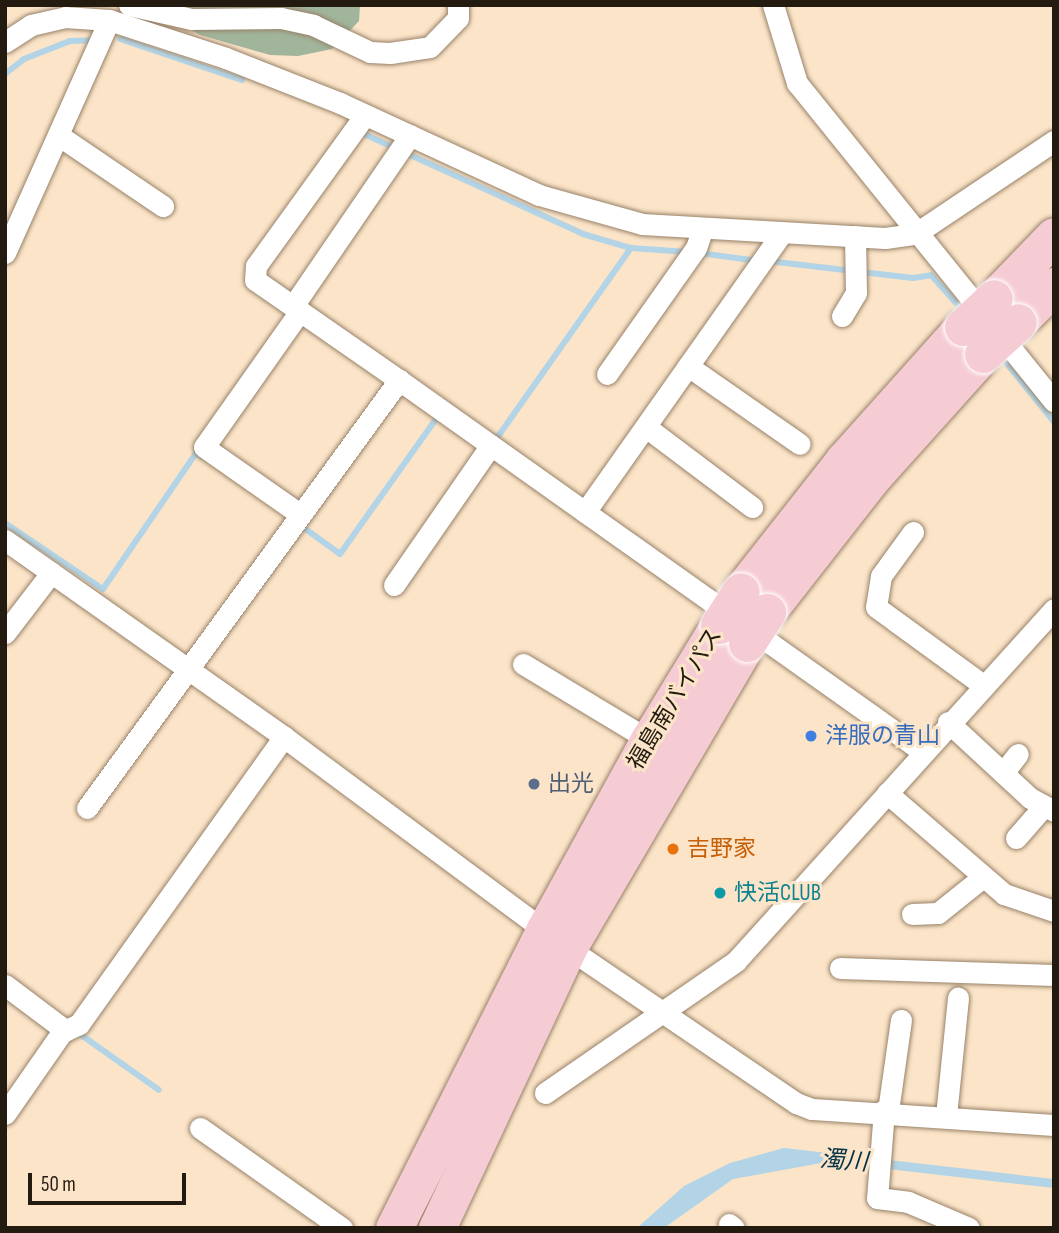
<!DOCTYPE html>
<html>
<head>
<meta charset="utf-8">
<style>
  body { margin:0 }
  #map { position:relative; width:1059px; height:1233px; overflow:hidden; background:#fbe4c8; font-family:"Sofia Sans Condensed","Noto Sans JP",sans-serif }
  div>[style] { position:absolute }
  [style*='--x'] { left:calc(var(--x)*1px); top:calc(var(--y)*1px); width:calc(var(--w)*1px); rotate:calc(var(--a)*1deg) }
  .forest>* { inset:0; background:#a0b59b }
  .water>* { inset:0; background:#b3d4e6 }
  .stream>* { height:6px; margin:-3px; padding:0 3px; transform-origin:3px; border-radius:3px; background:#b3d4e6 }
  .roads { filter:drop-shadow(0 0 2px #988269) drop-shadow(0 0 2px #988269) }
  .minor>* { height:21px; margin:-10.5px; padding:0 10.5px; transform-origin:10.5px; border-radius:10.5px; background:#fff }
  .trunk>* { height:37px; margin:-18.5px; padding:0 18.5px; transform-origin:18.5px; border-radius:18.5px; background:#f6ccd4 }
  .bridges { filter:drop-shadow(0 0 2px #fff) drop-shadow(0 0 2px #fff) }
  .trunk-bridge>* { height:37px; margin:-18.5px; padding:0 18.5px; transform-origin:18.5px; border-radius:18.5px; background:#f6ccd4 }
  .dots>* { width:19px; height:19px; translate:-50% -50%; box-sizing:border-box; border:4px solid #fbe4c8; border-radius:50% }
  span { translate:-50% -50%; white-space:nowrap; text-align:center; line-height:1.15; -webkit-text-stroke:6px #fbe4c8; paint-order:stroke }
  .street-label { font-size:23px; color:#231a10 }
  .shop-label { font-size:23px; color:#366cbe }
  .left { translate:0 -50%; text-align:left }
  .service-label { font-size:23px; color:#4e5e75 }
  .food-label { font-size:23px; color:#c56008 }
  .culture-label { font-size:23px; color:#0d838f }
  .water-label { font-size:24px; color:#063448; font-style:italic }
  .frame { position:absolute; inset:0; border:7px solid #231a10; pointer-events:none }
  .scale { position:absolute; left:28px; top:1173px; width:158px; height:32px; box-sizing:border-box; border:4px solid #231a10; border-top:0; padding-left:9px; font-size:21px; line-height:24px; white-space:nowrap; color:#231a10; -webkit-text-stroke:5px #fbe4c8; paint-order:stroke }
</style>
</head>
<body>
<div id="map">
  <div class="forest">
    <i style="clip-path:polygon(173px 5px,360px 5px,359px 21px,332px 49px,298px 56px,270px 55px,200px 35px,172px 19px)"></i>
  </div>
  <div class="water">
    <i style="clip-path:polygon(784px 1148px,1054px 1179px,1054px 1188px,827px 1162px,733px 1179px,664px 1228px,637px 1228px,684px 1186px,730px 1163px)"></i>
  </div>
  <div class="stream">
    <i style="--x:120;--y:39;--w:129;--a:18.6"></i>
    <i style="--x:5;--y:74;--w:24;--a:-38"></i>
    <i style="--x:24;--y:59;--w:49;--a:-21.4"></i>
    <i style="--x:70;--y:41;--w:23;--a:-2"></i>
    <i style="--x:364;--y:134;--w:241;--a:24.5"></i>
    <i style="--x:583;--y:234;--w:50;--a:16.3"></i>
    <i style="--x:631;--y:248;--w:57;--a:4"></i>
    <i style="--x:699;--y:253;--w:60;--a:7.7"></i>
    <i style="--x:768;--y:261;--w:146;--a:6.7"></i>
    <i style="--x:913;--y:278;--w:18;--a:-9"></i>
    <i style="--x:931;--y:275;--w:50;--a:48.3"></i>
    <i style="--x:1000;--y:355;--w:86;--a:51.1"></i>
    <i style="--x:491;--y:435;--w:6;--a:31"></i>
    <i style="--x:496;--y:438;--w:4;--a:-45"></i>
    <i style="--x:499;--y:435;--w:229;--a:-54.8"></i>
    <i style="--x:5;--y:523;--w:118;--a:34"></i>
    <i style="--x:103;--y:589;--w:165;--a:-55.6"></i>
    <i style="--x:196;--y:453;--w:7;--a:34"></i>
    <i style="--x:304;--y:528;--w:44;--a:35.8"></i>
    <i style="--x:340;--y:554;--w:174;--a:-54.6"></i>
    <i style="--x:77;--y:1032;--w:100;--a:35.3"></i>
  </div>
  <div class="roads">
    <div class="minor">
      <i style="--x:129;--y:5;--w:64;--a:12.7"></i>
      <i style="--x:191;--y:19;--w:90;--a:-0.6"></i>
      <i style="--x:281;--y:18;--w:33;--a:12"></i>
      <i style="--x:313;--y:25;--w:63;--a:25.3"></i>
      <i style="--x:370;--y:52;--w:20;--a:3"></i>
      <i style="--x:390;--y:53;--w:40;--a:-8.5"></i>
      <i style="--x:430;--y:47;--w:40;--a:-46"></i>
      <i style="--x:458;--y:18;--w:13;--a:-90"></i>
      <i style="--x:773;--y:5;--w:82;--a:72.9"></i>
      <i style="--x:797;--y:83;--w:409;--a:51.1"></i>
      <i style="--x:5;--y:42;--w:31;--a:-33"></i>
      <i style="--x:31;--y:25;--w:35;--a:-13"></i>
      <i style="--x:65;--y:17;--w:44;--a:3.9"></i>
      <i style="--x:109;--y:20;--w:123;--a:18"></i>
      <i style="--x:226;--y:58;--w:123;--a:21.5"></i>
      <i style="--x:340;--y:103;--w:219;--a:24.8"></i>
      <i style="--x:539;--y:195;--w:107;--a:15.7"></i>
      <i style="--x:642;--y:224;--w:243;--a:3.3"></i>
      <i style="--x:885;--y:238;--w:30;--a:-8"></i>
      <i style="--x:915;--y:234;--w:167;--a:-33.8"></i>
      <i style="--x:58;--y:135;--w:127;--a:34.1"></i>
      <i style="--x:5;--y:253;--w:255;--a:-65.9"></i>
      <i style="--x:293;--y:306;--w:207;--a:-55.6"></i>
      <i style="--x:300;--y:311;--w:166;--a:125.2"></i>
      <i style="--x:204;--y:447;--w:118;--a:35"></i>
      <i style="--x:842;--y:316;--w:27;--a:-59"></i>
      <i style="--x:856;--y:293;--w:57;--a:-91"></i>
      <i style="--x:688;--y:366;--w:136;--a:34.9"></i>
      <i style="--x:607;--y:374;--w:154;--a:-54.8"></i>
      <i style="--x:696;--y:248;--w:21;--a:-71"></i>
      <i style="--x:399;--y:380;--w:641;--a:35.35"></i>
      <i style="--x:646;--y:427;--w:133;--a:37"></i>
      <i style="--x:585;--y:512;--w:342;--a:-54.8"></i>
      <i style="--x:913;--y:532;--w:54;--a:126"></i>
      <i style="--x:881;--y:576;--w:31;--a:99"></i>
      <i style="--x:876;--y:607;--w:132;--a:36.1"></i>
      <i style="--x:5;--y:540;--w:342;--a:35.2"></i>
      <i style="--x:284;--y:737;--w:354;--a:36.6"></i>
      <i style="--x:568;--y:948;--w:276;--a:34.2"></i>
      <i style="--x:796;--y:1103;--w:17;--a:21"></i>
      <i style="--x:812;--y:1109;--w:243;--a:3.8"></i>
      <i style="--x:394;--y:585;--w:170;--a:-55.3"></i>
      <i style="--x:5;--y:633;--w:76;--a:-52.5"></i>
      <i style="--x:523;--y:664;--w:147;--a:31.1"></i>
      <i style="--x:948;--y:722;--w:112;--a:42.8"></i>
      <i style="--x:1030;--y:798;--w:27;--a:28"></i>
      <i style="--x:1003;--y:773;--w:24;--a:-52"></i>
      <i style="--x:887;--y:793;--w:155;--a:40.8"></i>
      <i style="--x:1004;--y:894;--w:53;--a:18.8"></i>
      <i style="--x:87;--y:808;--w:530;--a:-53.91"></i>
      <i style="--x:399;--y:380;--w:175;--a:-145.2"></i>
      <i style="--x:255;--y:280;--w:14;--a:-86"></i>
      <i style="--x:256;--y:266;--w:186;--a:-54.2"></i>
      <i style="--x:1016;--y:838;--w:41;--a:-48.9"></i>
      <i style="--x:912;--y:914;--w:26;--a:-2"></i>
      <i style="--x:938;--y:913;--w:58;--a:-38.7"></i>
      <i style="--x:840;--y:968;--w:214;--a:1.9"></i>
      <i style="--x:5;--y:985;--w:76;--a:37"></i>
      <i style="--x:545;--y:1093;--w:232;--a:-34.6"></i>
      <i style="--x:736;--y:961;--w:474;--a:-47.9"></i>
      <i style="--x:884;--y:1110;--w:88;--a:94.5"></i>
      <i style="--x:877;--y:1198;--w:31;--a:7"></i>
      <i style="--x:908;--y:1202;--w:66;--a:23.1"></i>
      <i style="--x:888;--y:1111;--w:92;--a:-81.9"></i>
      <i style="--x:5;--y:1114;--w:100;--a:-55.2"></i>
      <i style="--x:62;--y:1032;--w:19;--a:-25"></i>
      <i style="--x:79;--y:1024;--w:353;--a:-54.5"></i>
      <i style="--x:946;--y:1116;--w:119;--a:-84.2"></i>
      <i style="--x:200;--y:1128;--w:174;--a:35.2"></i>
      <i style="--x:729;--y:1224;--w:6;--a:39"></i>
    </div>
    <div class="trunk">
      <i style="--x:994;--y:298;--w:86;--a:-45.9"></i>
      <i style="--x:1018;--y:322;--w:51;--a:-45"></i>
      <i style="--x:741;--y:591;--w:167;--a:-51.8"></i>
      <i style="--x:844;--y:460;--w:178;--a:-48.2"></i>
      <i style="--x:767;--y:612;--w:169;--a:-52"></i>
      <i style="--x:871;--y:479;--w:168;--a:-48.1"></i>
      <i style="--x:394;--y:1228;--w:335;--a:-63.2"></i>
      <i style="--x:545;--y:929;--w:216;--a:-61.2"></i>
      <i style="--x:649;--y:740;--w:135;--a:-58.7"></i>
      <i style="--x:437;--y:1228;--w:309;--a:-64.9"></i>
      <i style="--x:568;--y:948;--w:354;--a:-59.6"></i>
    </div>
  </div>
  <div class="bridges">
    <div class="trunk-bridge">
      <i style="--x:963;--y:327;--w:42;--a:-43.1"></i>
      <i style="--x:983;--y:354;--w:47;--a:-42.4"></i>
      <i style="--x:719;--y:625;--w:40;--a:-57.1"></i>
      <i style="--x:747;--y:643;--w:37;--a:-57"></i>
    </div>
  </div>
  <div class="dots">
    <i style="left:811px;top:736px;background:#3f7fe0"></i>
    <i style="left:534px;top:784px;background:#5c6f8a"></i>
    <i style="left:673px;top:849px;background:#e8710a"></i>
    <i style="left:720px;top:893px;background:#0f9aa8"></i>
  </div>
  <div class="street-label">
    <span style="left:675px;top:699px;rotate:-59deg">福島南バイパス</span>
  </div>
  <div class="shop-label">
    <span class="left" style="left:825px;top:736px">洋服の青山</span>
  </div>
  <div class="service-label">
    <span class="left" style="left:548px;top:784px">出光</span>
  </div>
  <div class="food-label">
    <span class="left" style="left:687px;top:849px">吉野家</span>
  </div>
  <div class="culture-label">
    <span class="left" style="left:734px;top:893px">快活CLUB</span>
  </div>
  <div class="water-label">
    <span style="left:844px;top:1161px;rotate:4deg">濁川</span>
  </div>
  <div class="frame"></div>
  <div class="scale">50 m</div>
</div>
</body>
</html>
